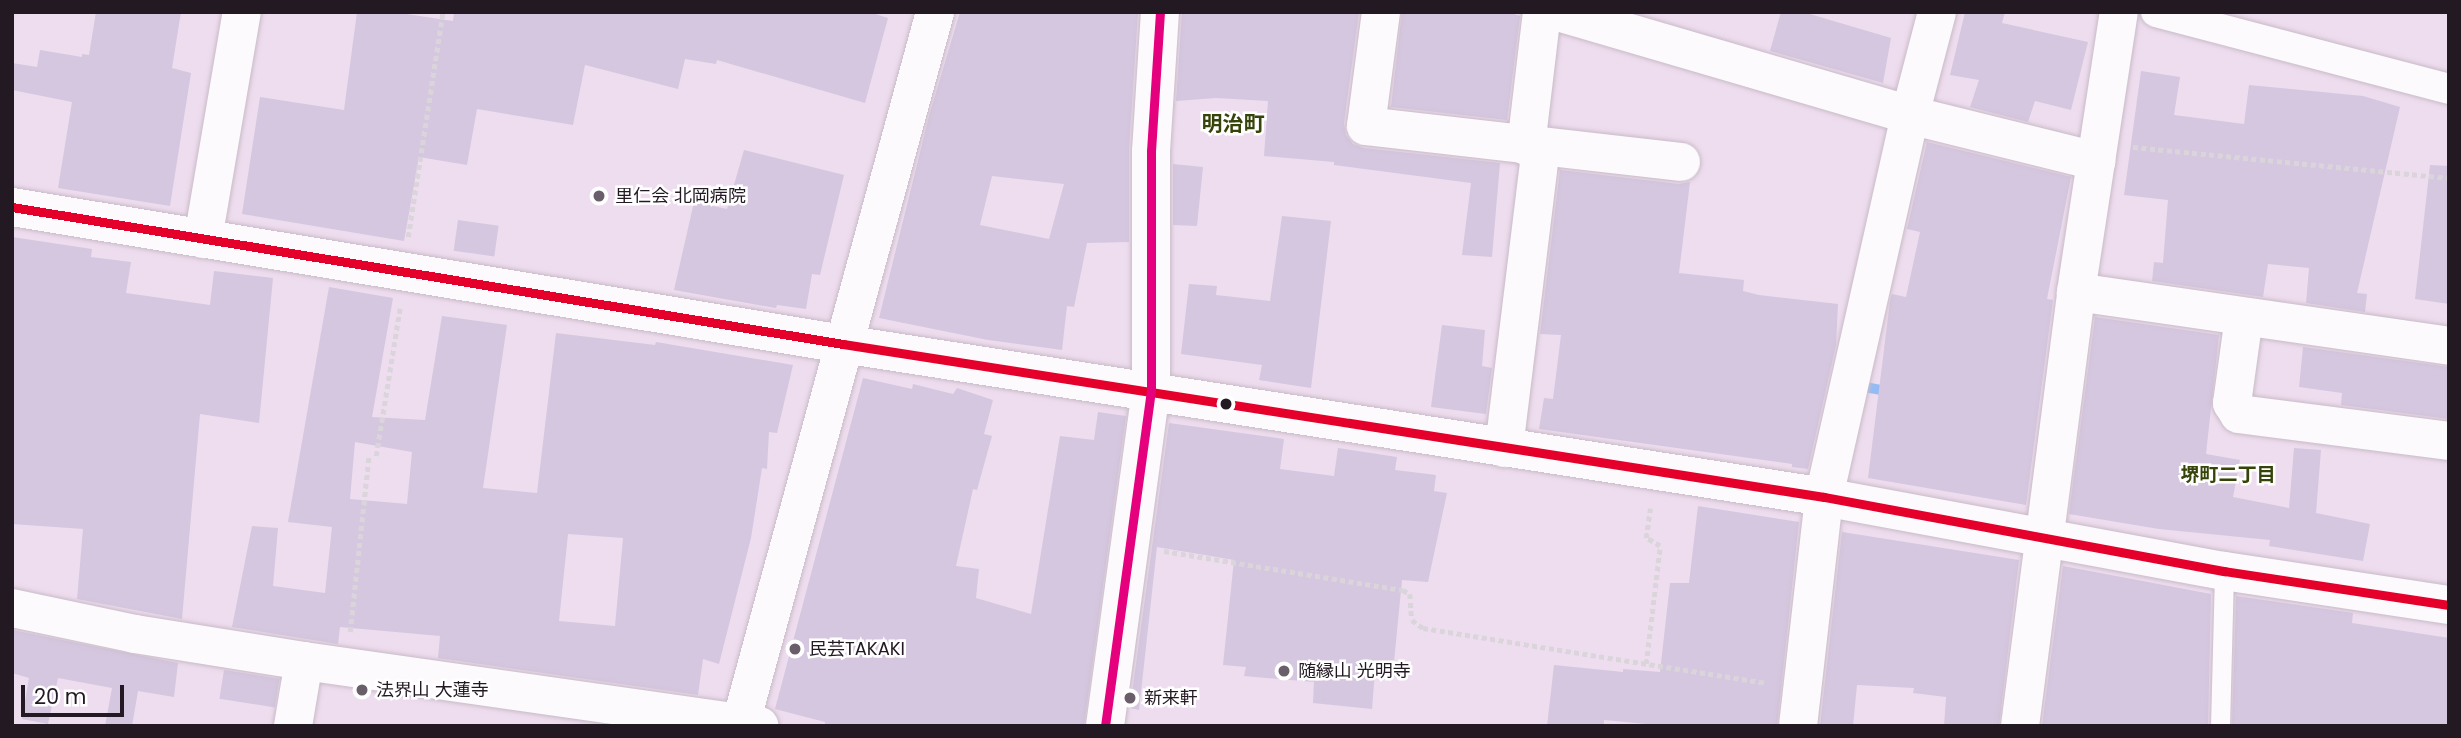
<!DOCTYPE html>
<html>
<head>
<meta charset="utf-8">
<style>
  body { margin:0 }
  #map { position:relative; width:2461px; height:738px; overflow:hidden; background:#ede; font-family:Poppins,"Noto Sans JP",sans-serif }
  div>[style] { position:absolute }
  [style*='--x'] { left:calc(var(--x)*1px); top:calc(var(--y)*1px); width:calc(var(--w)*1px); rotate:calc(var(--a)*1deg) }
  .stream>* { height:10px; margin:-5px; padding:0 5px; transform-origin:5px; border-radius:5px; background:#94bcf4 }
  .building>* { inset:0; background:#d5c7df; transform-origin:0 0 }
  .path>* { height:4.5px; margin-top:-2.25px; transform-origin:0; background:repeating-linear-gradient(90deg,#dad5da 0 5px,transparent 0 8.5px) }
  .roads { filter:drop-shadow(0 0 2px #c8bbc8) drop-shadow(0 0 2px #c8bbc8) }
  .service>* { height:19px; margin:-9.5px; padding:0 9.5px; transform-origin:9.5px; border-radius:9.5px; background:#fcfafc }
  .pedestrian>* { height:30px; margin:-15px; padding:0 15px; transform-origin:15px; border-radius:15px; background:#fcfafc }
  .minor>* { height:38px; margin:-19px; padding:0 19px; transform-origin:19px; border-radius:19px; background:#fcfafc }
  .tertiary>* { height:38px; margin:-19px; padding:0 19px; transform-origin:19px; border-radius:19px; background:#fcfafc }
  .secondary>* { height:38px; margin:-19px; padding:0 19px; transform-origin:19px; border-radius:19px; background:#fcfafc }
  .bus-1>* { height:9px; margin:-4.5px; padding:0 4.5px; transform-origin:4.5px; border-radius:4.5px; background:#e4002b }
  .bus-2>* { height:9px; margin:-4.5px; padding:0 4.5px; transform-origin:4.5px; border-radius:4.5px; background:#e5007d }
  .dots>* { width:19px; height:19px; translate:-50% -50%; box-sizing:border-box; border:4px solid #fff; border-radius:50% }
  span { translate:-50% -50%; white-space:nowrap; text-align:center; line-height:1.15; -webkit-text-stroke:5px #fff; paint-order:stroke }
  .poi-label { font-size:18px; color:#231923 }
  .left { translate:0 -50%; text-align:left }
  .neighbourhood-label { font-size:19px; color:#364309; font-weight:700 }
  .quarter-label { font-size:21px; color:#364309; font-weight:700 }
  .frame { position:absolute; inset:0; border:14px solid #231923; pointer-events:none }
  .scale { position:absolute; left:21px; top:685px; width:103px; height:32px; box-sizing:border-box; border:4px solid #231923; border-top:0; padding-left:9px; font-size:21px; line-height:24px; white-space:nowrap; color:#231923; -webkit-text-stroke:5px #fff; paint-order:stroke }
</style>
</head>
<body>
<div id="map">
  <div class="stream">
    <i style="--x:1860;--y:386;--w:31;--a:11"></i>
  </div>
  <div class="building">
    <i style="clip-path:polygon(96px 12px,181px 12px,172px 68px,191px 73px,170px 206px,58px 188px,72px 102px,12px 90px,12px 63px,37px 67px,40px 50px,82px 57px,82px 54px,89px 55px)"></i>
    <i style="clip-path:polygon(357px 12px,393px 12px,453px 21px,454px 12px,869px 12px,888px 18px,865px 103px,717px 60px,716px 64px,685px 59px,678px 89px,585px 65px,573px 125px,477px 109px,467px 165px,419px 157px,404px 241px,242px 214px,260px 97px,344px 110px)"></i>
    <i style="clip-path:polygon(evenodd,960px 12px,1138px 12px,1129px 150px,1129px 242px,1087px 243px,1074px 307px,1067px 306px,1062px 350px,988px 340px,879px 318px,929px 116px,960px 12px,992px 176px,1064px 184px,1049px 239px,980px 225px,992px 176px)"></i>
    <i style="clip-path:polygon(1182px 12px,1359px 12px,1344px 123px,1346px 135px,1353px 144px,1364px 148px,1500px 163px,1492px 257px,1462px 255px,1471px 183px,1334px 165px,1334px 162px,1264px 156px,1268px 101px,1216px 98px,1176px 101px)"></i>
    <i style="clip-path:polygon(1402px 12px,1508px 12px,1520px 16px,1507px 120px,1391px 107px)"></i>
    <i style="clip-path:polygon(1781px 12px,1803px 12px,1891px 38px,1883px 83px,1770px 51px)"></i>
    <i style="clip-path:polygon(1965px 12px,2005px 12px,2002px 23px,2088px 42px,2071px 110px,2035px 101px,2028px 122px,1970px 107px,1979px 80px,1950px 75px)"></i>
    <i style="clip-path:polygon(2141px 71px,2180px 77px,2174px 115px,2244px 124px,2249px 85px,2363px 96px,2400px 107px,2357px 293px,2367px 294px,2365px 312px,2306px 303px,2309px 268px,2268px 264px,2263px 297px,2152px 281px,2154px 262px,2163px 263px,2168px 200px,2124px 195px)"></i>
    <i style="clip-path:polygon(1927px 142px,2071px 177px,2047px 299px,2053px 300px,2026px 505px,1868px 478px,1890px 301px,1892px 294px,1906px 297px,1920px 232px,1907px 229px)"></i>
    <i style="clip-path:polygon(744px 150px,844px 175px,820px 275px,812px 274px,806px 309px,777px 305px,776px 308px,674px 290px,694px 202px,727px 209px)"></i>
    <i style="clip-path:polygon(1173px 164px,1203px 167px,1197px 226px,1173px 225px)"></i>
    <i style="clip-path:polygon(2430px 165px,2449px 166px,2449px 304px,2415px 299px)"></i>
    <i style="clip-path:polygon(1560px 170px,1679px 184px,1690px 182px,1679px 273px,1744px 280px,1743px 291px,1759px 295px,1838px 304px,1836px 345px,1808px 469px,1792px 467px,1792px 464px,1539px 429px,1544px 398px,1553px 399px,1561px 335px,1540px 334px)"></i>
    <i style="clip-path:polygon(1282px 216px,1331px 221px,1311px 388px,1259px 380px,1262px 365px,1181px 354px,1189px 284px,1217px 286px,1216px 295px,1270px 301px)"></i>
    <i style="left:458px;top:220px;width:41px;height:31px;rotate:8deg"></i>
    <i style="clip-path:polygon(12px 237px,92px 249px,91px 257px,131px 262px,126px 293px,210px 305px,214px 271px,273px 278px,259px 423px,200px 414px,182px 619px,77px 599px,83px 529px,12px 524px)"></i>
    <i style="clip-path:polygon(evenodd,329px 287px,393px 298px,372px 417px,425px 420px,442px 316px,507px 325px,483px 488px,537px 493px,556px 333px,655px 345px,656px 342px,793px 365px,777px 433px,769px 432px,767px 469px,762px 468px,751px 538px,719px 664px,703px 659px,698px 695px,438px 658px,440px 636px,340px 627px,338px 644px,232px 627px,252px 526px,278px 528px,273px 586px,325px 593px,332px 527px,288px 522px,329px 287px,355px 442px,412px 452px,407px 504px,350px 499px,355px 442px,329px 287px,568px 534px,623px 538px,615px 626px,559px 621px,568px 534px)"></i>
    <i style="clip-path:polygon(2095px 317px,2219px 335px,2206px 454px,2240px 460px,2233px 497px,2289px 508px,2294px 448px,2321px 450px,2316px 513px,2370px 524px,2363px 561px,2269px 546px,2270px 540px,2159px 529px,2069px 514px)"></i>
    <i style="clip-path:polygon(1442px 325px,1485px 330px,1482px 366px,1492px 368px,1486px 414px,1431px 407px)"></i>
    <i style="clip-path:polygon(2303px 347px,2449px 367px,2449px 419px,2341px 405px,2342px 393px,2299px 387px)"></i>
    <i style="clip-path:polygon(863px 378px,912px 389px,913px 384px,953px 394px,957px 388px,993px 400px,984px 434px,992px 436px,977px 490px,973px 489px,956px 566px,979px 569px,976px 598px,1031px 614px,1060px 436px,1094px 440px,1098px 412px,1126px 416px,1084px 726px,825px 726px,825px 722px,775px 709px)"></i>
    <i style="clip-path:polygon(1169px 423px,1284px 439px,1280px 469px,1334px 476px,1338px 448px,1397px 457px,1395px 470px,1436px 475px,1434px 491px,1447px 493px,1428px 582px,1402px 580px,1393px 672px,1375px 671px,1372px 709px,1313px 703px,1314px 682px,1244px 676px,1246px 667px,1223px 665px,1234px 560px,1157px 547px,1139px 710px,1130px 708px)"></i>
    <i style="clip-path:polygon(1698px 506px,1799px 522px,1777px 726px,1668px 726px,1604px 720px,1604px 726px,1547px 726px,1554px 665px,1623px 672px,1623px 669px,1660px 672px,1670px 583px,1689px 583px)"></i>
    <i style="clip-path:polygon(1842px 532px,2019px 560px,1999px 726px,1944px 726px,1946px 697px,1913px 693px,1914px 688px,1857px 685px,1853px 726px,1820px 726px)"></i>
    <i style="clip-path:polygon(2063px 566px,2211px 594px,2208px 726px,2042px 726px)"></i>
    <i style="clip-path:polygon(2236px 596px,2353px 613px,2352px 623px,2449px 638px,2449px 726px,2232px 726px)"></i>
    <i style="clip-path:polygon(12px 630px,178px 663px,174px 697px,138px 691px,132px 726px,105px 726px,112px 688px,58px 678px,48px 724px,22px 719px,29px 678px,12px 673px)"></i>
    <i style="left:224px;top:670px;width:56px;height:29px;rotate:9deg"></i>
  </div>
  <div class="path">
    <i style="--x:2133;--y:147;--w:318;--a:5.6"></i>
    <i style="--x:408;--y:237;--w:228;--a:-81.2"></i>
    <i style="--x:376;--y:456;--w:150;--a:-80.8"></i>
    <i style="--x:1164;--y:551;--w:242;--a:9.3"></i>
    <i style="--x:1403;--y:590;--w:8;--a:30"></i>
    <i style="--x:1410;--y:594;--w:26;--a:86"></i>
    <i style="--x:1412;--y:620;--w:14;--a:36"></i>
    <i style="--x:1423;--y:628;--w:348;--a:9.1"></i>
    <i style="--x:350;--y:632;--w:178;--a:-83.9"></i>
    <i style="--x:1646;--y:664;--w:119;--a:-83.2"></i>
    <i style="--x:1660;--y:546;--w:16;--a:-150"></i>
    <i style="--x:1646;--y:538;--w:30;--a:-82"></i>
  </div>
  <div class="roads">
    <div class="service">
      <i style="--x:2220;--y:726;--w:155;--a:-88.5"></i>
    </div>
    <div class="pedestrian">
      <i style="--x:2156;--y:12;--w:303;--a:14.7"></i>
    </div>
    <div class="minor">
      <i style="--x:1381;--y:12;--w:115;--a:97.5"></i>
      <i style="--x:1366;--y:126;--w:317;--a:6.5"></i>
      <i style="--x:1558;--y:12;--w:367;--a:16.3"></i>
      <i style="--x:1910;--y:115;--w:192;--a:13.9"></i>
      <i style="--x:1526;--y:146;--w:135;--a:-83.2"></i>
      <i style="--x:203;--y:239;--w:230;--a:-80.3"></i>
      <i style="--x:2076;--y:292;--w:377;--a:8.2"></i>
      <i style="--x:2244;--y:317;--w:87;--a:97.9"></i>
      <i style="--x:2232;--y:403;--w:13;--a:58"></i>
      <i style="--x:2239;--y:414;--w:212;--a:7.3"></i>
      <i style="--x:1504;--y:448;--w:302;--a:-83"></i>
      <i style="--x:12;--y:608;--w:126;--a:11.9"></i>
      <i style="--x:135;--y:634;--w:171;--a:9.1"></i>
      <i style="--x:304;--y:661;--w:460;--a:8.1"></i>
      <i style="--x:293;--y:726;--w:66;--a:-80.4"></i>
      <i style="--x:1105;--y:726;--w:337;--a:-82.2"></i>
      <i style="--x:1151;--y:392;--w:241;--a:-90"></i>
      <i style="--x:1151;--y:151;--w:139;--a:-86.3"></i>
      <i style="--x:1798;--y:726;--w:230;--a:-83.5"></i>
      <i style="--x:1824;--y:497;--w:392;--a:-77.3"></i>
      <i style="--x:1910;--y:115;--w:106;--a:-75.3"></i>
      <i style="--x:2020;--y:726;--w:438;--a:-82.6"></i>
      <i style="--x:2076;--y:292;--w:283;--a:-81.3"></i>
    </div>
    <div class="tertiary">
      <i style="--x:740;--y:726;--w:740;--a:-74.72"></i>
    </div>
    <div class="secondary">
      <i style="--x:12;--y:207;--w:842;--a:9.36"></i>
      <i style="--x:843;--y:344;--w:993;--a:8.86"></i>
      <i style="--x:1824;--y:497;--w:407;--a:10.5"></i>
      <i style="--x:2224;--y:571;--w:228;--a:8.6"></i>
    </div>
  </div>
  <div class="bus-1">
    <i style="--x:12;--y:207;--w:842;--a:9.36"></i>
    <i style="--x:843;--y:344;--w:993;--a:8.86"></i>
    <i style="--x:1824;--y:497;--w:407;--a:10.5"></i>
    <i style="--x:2224;--y:571;--w:228;--a:8.6"></i>
  </div>
  <div class="bus-2">
    <i style="--x:1105;--y:726;--w:337;--a:-82.2"></i>
    <i style="--x:1151;--y:392;--w:241;--a:-90"></i>
    <i style="--x:1151;--y:151;--w:139;--a:-86.3"></i>
  </div>
  <div class="dots">
    <i style="left:599px;top:196px;background:#6a5e6a"></i>
    <i style="left:1226px;top:404px;background:#231923"></i>
    <i style="left:795px;top:649px;background:#6a5e6a"></i>
    <i style="left:1284px;top:671px;background:#6a5e6a"></i>
    <i style="left:362px;top:690px;background:#6a5e6a"></i>
    <i style="left:1130px;top:698px;background:#6a5e6a"></i>
  </div>
  <div class="poi-label">
    <span class="left" style="left:615px;top:196px">里仁会 北岡病院</span>
    <span class="left" style="left:809px;top:649px">民芸TAKAKI</span>
    <span class="left" style="left:1298px;top:671px">随縁山 光明寺</span>
    <span class="left" style="left:376px;top:690px">法界山 大蓮寺</span>
    <span class="left" style="left:1144px;top:698px">新来軒</span>
  </div>
  <div class="neighbourhood-label">
    <span style="left:2228px;top:475px">堺町二丁目</span>
  </div>
  <div class="quarter-label">
    <span style="left:1233px;top:124px">明治町</span>
  </div>
  <div class="frame"></div>
  <div class="scale">20 m</div>
</div>
</body>
</html>
